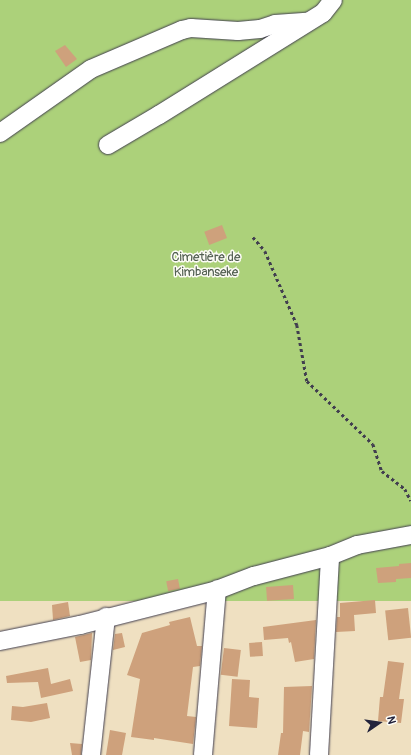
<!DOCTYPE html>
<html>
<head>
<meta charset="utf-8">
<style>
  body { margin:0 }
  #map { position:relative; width:411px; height:755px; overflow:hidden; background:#efe0c1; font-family:Pangolin,sans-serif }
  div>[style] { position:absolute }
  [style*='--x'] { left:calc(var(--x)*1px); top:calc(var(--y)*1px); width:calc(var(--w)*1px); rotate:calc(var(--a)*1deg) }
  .green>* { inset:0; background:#acd17a; transform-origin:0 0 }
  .building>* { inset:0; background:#cea17c; transform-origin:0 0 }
  .path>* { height:2.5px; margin-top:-1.25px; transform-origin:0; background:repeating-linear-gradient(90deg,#413e4f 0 3px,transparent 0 6px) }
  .roads { filter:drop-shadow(0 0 1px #413e4f) drop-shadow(0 0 1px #413e4f) }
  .street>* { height:18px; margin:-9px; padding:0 9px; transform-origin:9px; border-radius:9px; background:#fff }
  span { translate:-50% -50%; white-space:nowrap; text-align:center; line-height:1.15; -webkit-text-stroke:3px #fdfcf7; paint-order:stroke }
  .park-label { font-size:13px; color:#525f51 }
  .north { position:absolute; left:359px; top:703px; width:40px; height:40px; -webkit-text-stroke:3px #fdfcf7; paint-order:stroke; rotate:77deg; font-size:11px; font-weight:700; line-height:16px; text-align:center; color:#22223b }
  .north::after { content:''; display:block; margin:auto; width:14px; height:18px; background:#22223b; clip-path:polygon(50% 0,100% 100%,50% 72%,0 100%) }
</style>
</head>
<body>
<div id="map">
  <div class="green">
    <i style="left:0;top:0;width:411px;height:601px"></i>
  </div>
  <div class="building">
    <i style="clip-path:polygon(65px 45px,77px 59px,66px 67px,55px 51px)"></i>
    <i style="left:222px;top:225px;width:14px;height:19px;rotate:69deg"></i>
    <i style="clip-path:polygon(411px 563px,411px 578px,396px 579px,396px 582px,378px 583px,376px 568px,399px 566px,399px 564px)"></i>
    <i style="left:178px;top:579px;width:10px;height:12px;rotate:79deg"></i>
    <i style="left:293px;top:585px;width:14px;height:27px;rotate:86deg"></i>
    <i style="clip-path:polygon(375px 600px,376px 613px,354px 615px,355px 631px,336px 632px,337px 617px,340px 617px,340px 603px)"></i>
    <i style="clip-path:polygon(68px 602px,70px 616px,53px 620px,52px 605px)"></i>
    <i style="left:408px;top:608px;width:30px;height:23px;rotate:84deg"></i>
    <i style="clip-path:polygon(190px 617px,197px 646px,202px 646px,200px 666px,193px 667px,187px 716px,196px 717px,193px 744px,154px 738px,154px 740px,131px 737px,140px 679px,127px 675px,142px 633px,170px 625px,169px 622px)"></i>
    <i style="clip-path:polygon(316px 620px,314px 659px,295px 662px,291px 642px,289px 643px,288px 638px,264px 640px,263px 627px)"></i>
    <i style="clip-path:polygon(92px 633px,91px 660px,80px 662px,75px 637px)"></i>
    <i style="clip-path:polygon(122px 633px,125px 647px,113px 650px,115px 634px)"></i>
    <i style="left:262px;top:642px;width:14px;height:13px;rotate:86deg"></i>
    <i style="left:224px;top:648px;width:17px;height:27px;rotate:7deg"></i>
    <i style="clip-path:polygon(388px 661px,404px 663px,399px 699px,404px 699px,401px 723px,378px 721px,380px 697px,383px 697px)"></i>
    <i style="clip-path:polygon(48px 668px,51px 684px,70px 679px,73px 691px,41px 698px,38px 682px,7px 683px,6px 676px)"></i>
    <i style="clip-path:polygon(232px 679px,250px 680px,249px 697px,259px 698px,257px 728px,229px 726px)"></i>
    <i style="clip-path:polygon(312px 686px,309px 732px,303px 731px,300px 755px,278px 755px,281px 733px,283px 733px,284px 687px)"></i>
    <i style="clip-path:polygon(47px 703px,50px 718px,31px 722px,11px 720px,12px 706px,23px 707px)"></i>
    <i style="clip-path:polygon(110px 730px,126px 733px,122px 755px,106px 755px)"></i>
    <i style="clip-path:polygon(70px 743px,82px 744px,81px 755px,72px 755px)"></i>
  </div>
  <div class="path">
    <i style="--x:253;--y:237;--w:18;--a:49"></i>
    <i style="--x:265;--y:251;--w:81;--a:66.6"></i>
    <i style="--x:297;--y:325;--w:57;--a:79.9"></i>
    <i style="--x:307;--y:381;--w:91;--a:43.7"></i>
    <i style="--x:373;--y:444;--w:28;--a:72"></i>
    <i style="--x:382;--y:471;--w:29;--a:38"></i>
    <i style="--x:405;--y:489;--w:13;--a:63"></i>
  </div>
  <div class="roads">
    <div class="street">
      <i style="--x:0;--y:133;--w:111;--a:-35.1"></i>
      <i style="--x:91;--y:69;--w:99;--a:-23.2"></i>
      <i style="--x:182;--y:30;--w:9;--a:-13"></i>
      <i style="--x:191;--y:28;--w:47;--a:3.7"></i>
      <i style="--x:238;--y:31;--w:22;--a:-5"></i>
      <i style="--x:260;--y:29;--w:16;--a:-18"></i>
      <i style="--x:275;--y:24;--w:32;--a:-4"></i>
      <i style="--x:108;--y:145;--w:59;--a:-30.5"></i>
      <i style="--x:159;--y:115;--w:193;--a:-31.9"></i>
      <i style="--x:323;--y:13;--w:16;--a:-52"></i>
      <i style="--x:0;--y:641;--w:82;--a:-11.3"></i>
      <i style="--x:80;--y:625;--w:141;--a:-14.3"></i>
      <i style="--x:217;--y:590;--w:40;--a:-21"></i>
      <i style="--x:254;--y:576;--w:79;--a:-14.7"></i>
      <i style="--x:330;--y:556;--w:29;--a:-22"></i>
      <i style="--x:357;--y:545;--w:55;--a:-10.5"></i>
      <i style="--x:91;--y:755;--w:139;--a:-83.8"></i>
      <i style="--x:203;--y:755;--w:166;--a:-85.2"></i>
      <i style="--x:319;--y:755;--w:199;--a:-86.8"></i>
    </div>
  </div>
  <div class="park-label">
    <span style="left:206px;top:265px">Cimetière de<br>Kimbanseke</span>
  </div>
  <div class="north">N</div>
</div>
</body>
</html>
